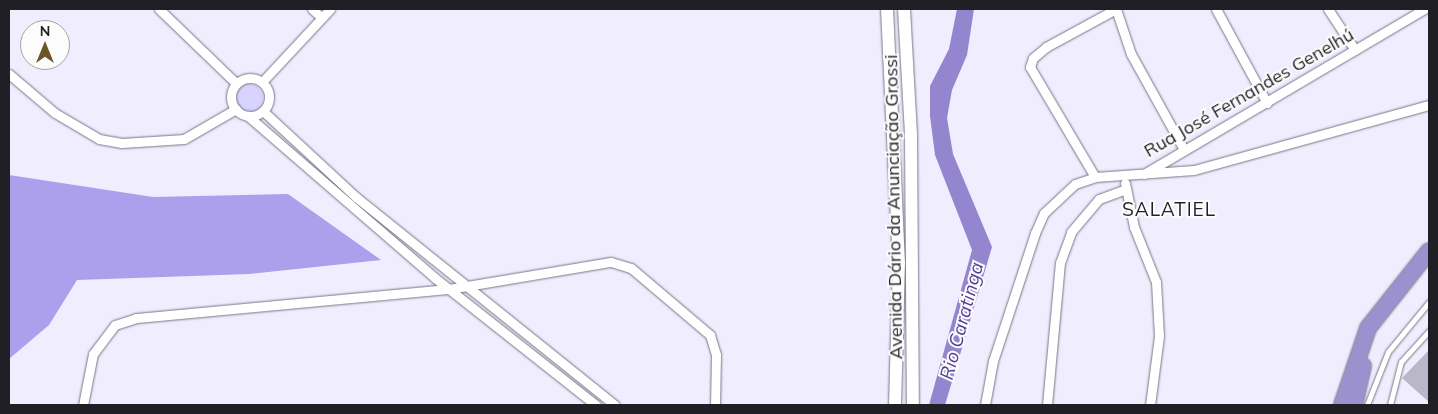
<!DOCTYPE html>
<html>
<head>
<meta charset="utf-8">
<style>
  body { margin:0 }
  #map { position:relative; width:1438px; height:414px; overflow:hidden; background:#efedfe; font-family:Mulish,sans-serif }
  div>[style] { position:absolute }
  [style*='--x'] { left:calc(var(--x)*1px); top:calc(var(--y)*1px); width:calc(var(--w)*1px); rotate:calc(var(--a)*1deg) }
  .green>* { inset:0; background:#d9d3ff }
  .round { border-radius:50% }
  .forest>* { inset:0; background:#ac9feb }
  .water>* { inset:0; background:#9386cf }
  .building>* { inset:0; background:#b9b7c8 }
  .roads { filter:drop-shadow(0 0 1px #787685) drop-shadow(0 0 1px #787685) }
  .lane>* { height:4.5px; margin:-2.25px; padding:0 2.25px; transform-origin:2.25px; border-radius:2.25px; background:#fff }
  .street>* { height:9px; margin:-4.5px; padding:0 4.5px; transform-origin:4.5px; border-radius:4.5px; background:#fff }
  .street>.ring { margin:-4.5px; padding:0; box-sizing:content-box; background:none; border:9px solid #fff; border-radius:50% }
  .secondary>* { height:12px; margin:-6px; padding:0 6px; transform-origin:6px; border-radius:6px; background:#fff }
  .highway>* { height:16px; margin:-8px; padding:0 8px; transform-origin:8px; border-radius:8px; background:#9b91cf }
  span { translate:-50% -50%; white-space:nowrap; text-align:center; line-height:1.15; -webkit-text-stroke:4px #fcfcfc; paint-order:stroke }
  .street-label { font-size:18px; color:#201f25 }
  .neighbourhood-label { font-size:19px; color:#201f25; letter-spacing:1px }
  .water-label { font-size:19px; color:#553e96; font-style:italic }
  .frame { position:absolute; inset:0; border:10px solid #201f25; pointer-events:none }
  .north { position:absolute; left:20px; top:20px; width:50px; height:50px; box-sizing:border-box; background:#fcfcfc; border:1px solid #a4a4a6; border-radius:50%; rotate:0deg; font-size:14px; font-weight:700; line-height:20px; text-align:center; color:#201f25 }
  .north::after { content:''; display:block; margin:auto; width:18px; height:22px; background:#6e5526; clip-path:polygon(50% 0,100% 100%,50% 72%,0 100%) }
</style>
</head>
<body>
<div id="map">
  <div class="green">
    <i class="round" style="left:235px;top:84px;width:28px;height:28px"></i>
  </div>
  <div class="forest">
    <i style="clip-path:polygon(9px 175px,153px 197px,288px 194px,381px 260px,249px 274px,77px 280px,49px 325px,9px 359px)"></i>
  </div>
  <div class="water">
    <i style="clip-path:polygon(957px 9px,974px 9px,967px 55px,952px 90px,947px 118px,953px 154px,992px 247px,945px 405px,929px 405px,972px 250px,935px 155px,930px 116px,930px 86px,949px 49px)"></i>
  </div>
  <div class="building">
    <i style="clip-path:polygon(1429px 350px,1429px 402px,1402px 378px)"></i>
  </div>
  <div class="roads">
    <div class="lane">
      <i style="--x:1367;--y:405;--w:57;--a:-68.4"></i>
      <i style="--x:1388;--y:352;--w:65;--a:-50.6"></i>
      <i style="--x:1390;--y:405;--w:44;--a:-75.7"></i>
      <i style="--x:1401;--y:362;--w:42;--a:-47.9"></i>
    </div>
    <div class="street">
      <i style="--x:159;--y:9;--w:107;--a:43.9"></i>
      <i style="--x:312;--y:9;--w:13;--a:42"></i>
      <i style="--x:1116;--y:9;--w:47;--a:71.6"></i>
      <i style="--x:1131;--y:54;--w:107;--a:61"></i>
      <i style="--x:1216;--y:9;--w:107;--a:61.5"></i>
      <i style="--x:1328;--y:9;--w:49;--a:56.6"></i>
      <i style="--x:9;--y:74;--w:60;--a:40.3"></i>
      <i style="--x:55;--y:113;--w:51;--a:30.6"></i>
      <i style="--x:99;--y:139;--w:23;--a:10"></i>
      <i style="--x:122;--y:143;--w:62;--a:-3.7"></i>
      <i style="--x:184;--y:139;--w:60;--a:-30"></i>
      <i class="ring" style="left:231px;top:78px;width:29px;height:29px"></i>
      <i style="--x:262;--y:82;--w:100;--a:-47"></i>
      <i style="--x:263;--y:111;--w:127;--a:42.8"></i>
      <i style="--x:356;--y:197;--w:332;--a:38.8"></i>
      <i style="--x:248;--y:116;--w:247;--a:40.9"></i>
      <i style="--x:435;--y:278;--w:205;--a:38.3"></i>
      <i style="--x:1144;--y:174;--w:325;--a:-30.5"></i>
      <i style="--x:1095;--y:177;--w:128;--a:-120.6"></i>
      <i style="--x:1030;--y:67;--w:9;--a:-72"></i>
      <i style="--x:1033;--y:58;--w:17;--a:-40"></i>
      <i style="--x:1046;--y:47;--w:80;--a:-28.5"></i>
      <i style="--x:1125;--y:183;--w:45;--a:78.4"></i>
      <i style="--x:1134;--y:227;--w:59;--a:68.2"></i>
      <i style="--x:1156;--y:282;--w:54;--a:86.8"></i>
      <i style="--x:1159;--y:336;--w:70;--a:97.4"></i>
      <i style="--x:83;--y:405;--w:52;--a:-78.9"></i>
      <i style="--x:93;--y:354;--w:36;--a:-53"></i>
      <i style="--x:115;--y:325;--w:22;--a:-18"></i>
      <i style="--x:136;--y:318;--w:314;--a:-5.3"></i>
      <i style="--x:449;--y:289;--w:164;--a:-9.5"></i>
      <i style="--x:611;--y:262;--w:21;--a:17"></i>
      <i style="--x:631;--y:268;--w:104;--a:40.3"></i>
      <i style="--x:710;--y:335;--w:21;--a:73"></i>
      <i style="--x:716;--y:355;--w:50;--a:91.1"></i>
      <i style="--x:985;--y:405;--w:45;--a:-79.7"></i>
      <i style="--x:993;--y:361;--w:135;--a:-71.8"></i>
      <i style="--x:1035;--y:233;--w:22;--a:-66"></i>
      <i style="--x:1044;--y:213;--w:42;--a:-43.1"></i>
      <i style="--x:1075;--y:184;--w:21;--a:-19"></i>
      <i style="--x:1095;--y:177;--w:99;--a:-4"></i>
      <i style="--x:1194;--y:170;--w:244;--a:-15.5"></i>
      <i style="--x:1047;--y:405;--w:143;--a:-84.8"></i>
      <i style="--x:1060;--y:263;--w:33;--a:-70"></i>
      <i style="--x:1071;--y:232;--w:43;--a:-49.7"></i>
      <i style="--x:1099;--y:199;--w:29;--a:-20"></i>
    </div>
    <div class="secondary">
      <i style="--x:887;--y:9;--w:253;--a:87.3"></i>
      <i style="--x:899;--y:262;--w:143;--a:91.6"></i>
      <i style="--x:904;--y:9;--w:127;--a:86.8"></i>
      <i style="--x:911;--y:136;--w:269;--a:89.6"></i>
    </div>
    <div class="highway">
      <i style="--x:1342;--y:405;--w:81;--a:-71.3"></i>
      <i style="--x:1368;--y:328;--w:98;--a:-51.6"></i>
      <i style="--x:1354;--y:405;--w:40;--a:-77"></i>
    </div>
  </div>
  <div class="street-label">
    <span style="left:1249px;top:93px;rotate:-30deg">Rua José Fernandes Genelhú</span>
    <span style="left:894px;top:207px;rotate:-91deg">Avenida Dário da Anunciação Grossi</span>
  </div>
  <div class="neighbourhood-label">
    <span style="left:1169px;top:210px">SALATIEL</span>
  </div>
  <div class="water-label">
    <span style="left:962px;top:321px;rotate:-75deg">Rio Caratinga</span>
  </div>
  <div class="frame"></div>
  <div class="north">N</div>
</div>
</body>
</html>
